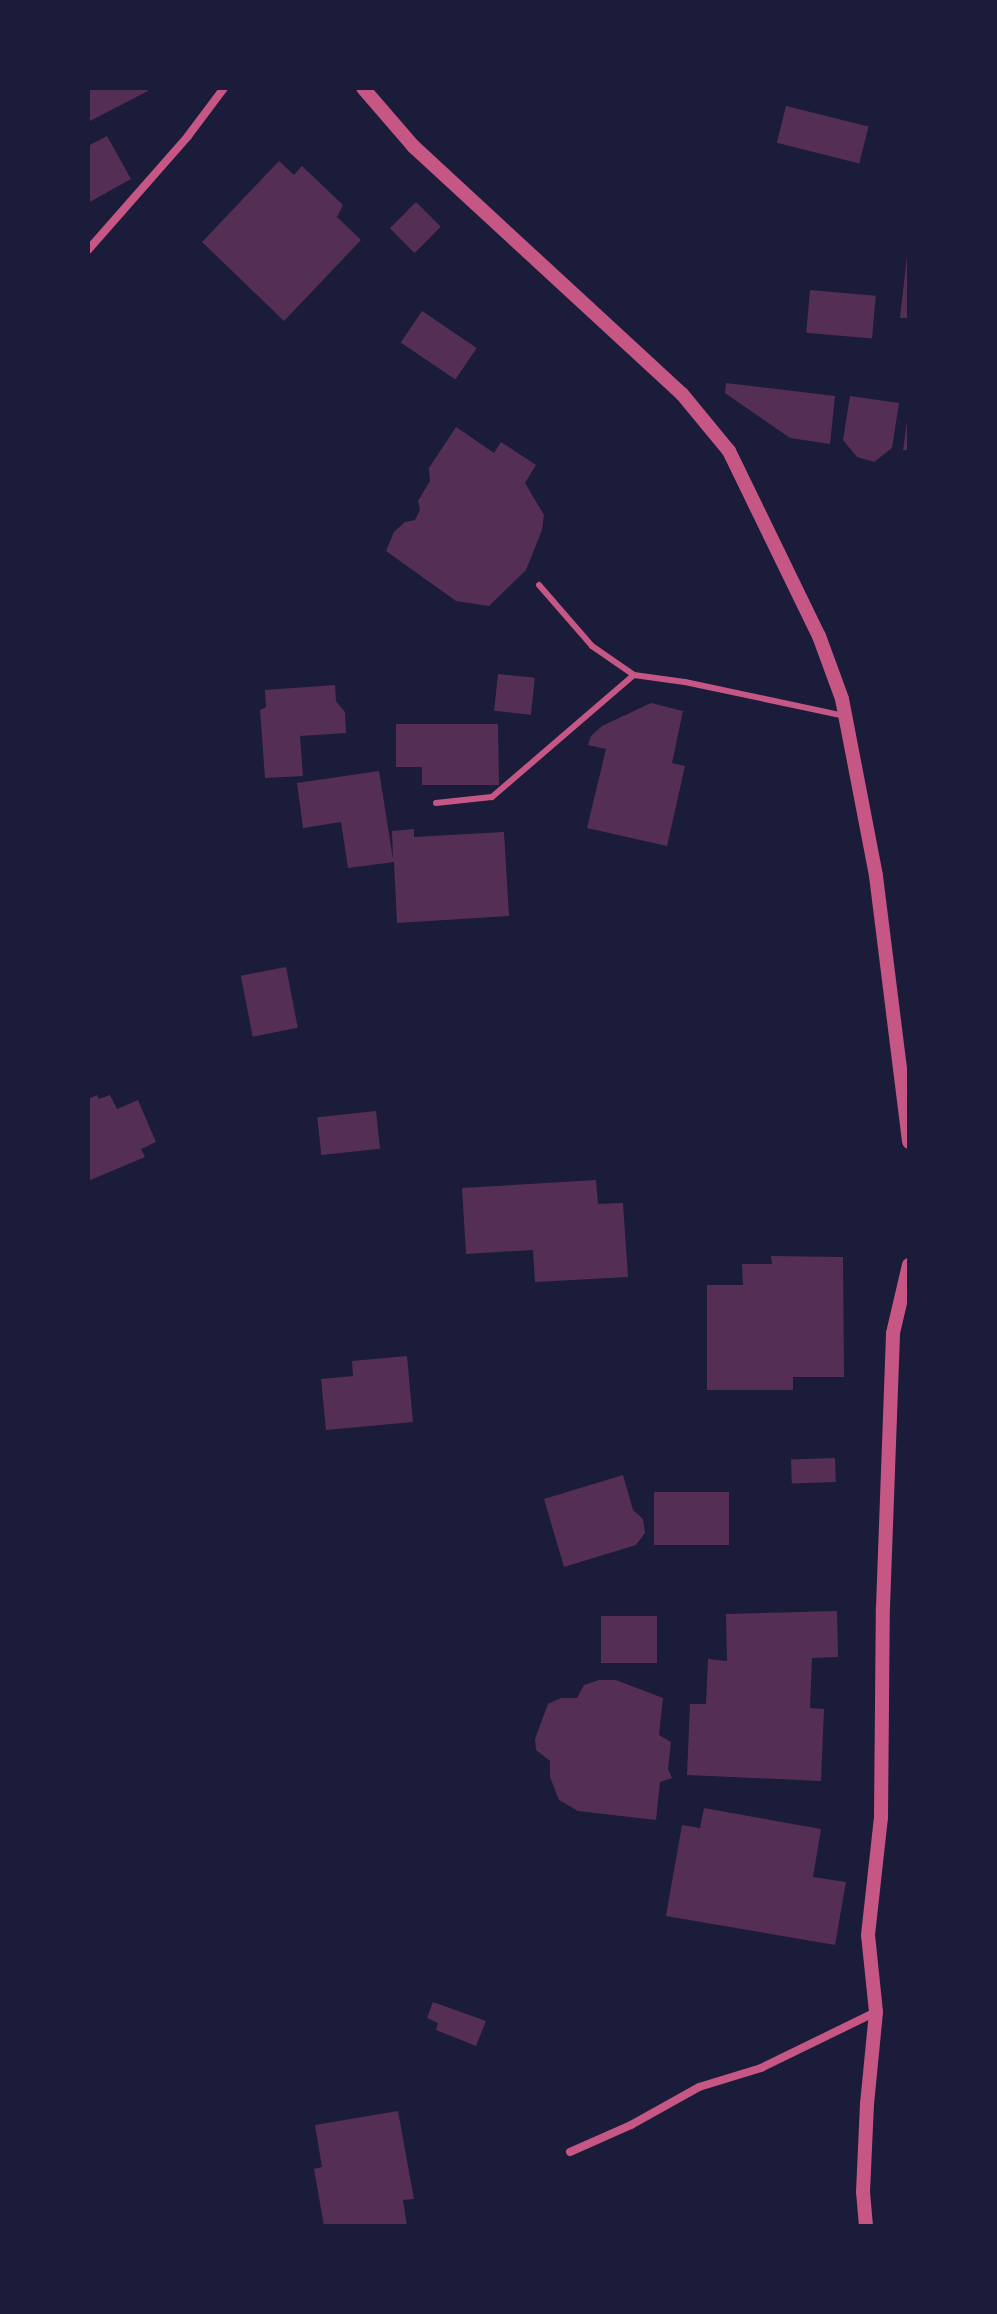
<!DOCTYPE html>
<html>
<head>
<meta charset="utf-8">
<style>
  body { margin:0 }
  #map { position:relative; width:997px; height:2314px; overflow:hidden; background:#1b1b3a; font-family:"Exo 2",sans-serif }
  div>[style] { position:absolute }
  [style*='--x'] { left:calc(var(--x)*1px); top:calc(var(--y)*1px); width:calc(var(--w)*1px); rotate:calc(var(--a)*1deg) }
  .building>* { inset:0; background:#542f53; transform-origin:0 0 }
  .service>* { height:6px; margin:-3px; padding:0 3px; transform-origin:3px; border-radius:3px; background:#c65784 }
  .minor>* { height:8px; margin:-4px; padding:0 4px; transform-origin:4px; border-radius:4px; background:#c65784 }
  .tertiary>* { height:14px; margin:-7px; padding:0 7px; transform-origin:7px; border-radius:7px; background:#c65784 }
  span { translate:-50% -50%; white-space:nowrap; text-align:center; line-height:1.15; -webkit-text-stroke:6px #1b1b3a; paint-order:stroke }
  .frame { position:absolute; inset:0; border:90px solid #1b1b3a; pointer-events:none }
</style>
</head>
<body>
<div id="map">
  <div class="building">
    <i style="clip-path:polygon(88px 88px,147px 88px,148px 91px,90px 121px)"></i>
    <i style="left:786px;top:106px;width:85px;height:38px;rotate:14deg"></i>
    <i style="clip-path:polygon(107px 136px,131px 179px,88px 203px,88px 146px)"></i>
    <i style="clip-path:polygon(279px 161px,294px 175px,302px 166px,343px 205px,337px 217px,361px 240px,284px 321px,202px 242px)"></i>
    <i style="left:416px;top:202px;width:35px;height:37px;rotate:45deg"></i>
    <i style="clip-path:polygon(907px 256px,909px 256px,909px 318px,900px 318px)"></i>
    <i style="left:810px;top:290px;width:66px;height:43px;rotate:5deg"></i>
    <i style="left:422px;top:311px;width:66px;height:38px;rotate:34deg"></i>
    <i style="clip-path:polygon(726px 383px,835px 396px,830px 444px,790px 438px,725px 393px)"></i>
    <i style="clip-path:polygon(850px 396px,899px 403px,892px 448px,874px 462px,857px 457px,843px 440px)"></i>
    <i style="clip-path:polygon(907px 422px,909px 422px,909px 450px,903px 450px)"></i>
    <i style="clip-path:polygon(456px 427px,494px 453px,501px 442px,536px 465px,525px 483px,544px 515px,542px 530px,526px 570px,489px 606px,456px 601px,386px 551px,394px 532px,405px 522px,415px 520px,420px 510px,418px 501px,430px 481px,429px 468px)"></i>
    <i style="left:498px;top:674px;width:37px;height:37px;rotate:6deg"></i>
    <i style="clip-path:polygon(335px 685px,336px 701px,345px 712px,346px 733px,300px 736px,303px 776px,265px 778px,260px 710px,266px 707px,265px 690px)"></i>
    <i style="clip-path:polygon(651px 703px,683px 711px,672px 763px,685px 766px,667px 846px,587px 828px,606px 749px,588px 745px,591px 736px,602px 726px)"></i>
    <i style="clip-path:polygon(396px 724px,498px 724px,499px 785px,422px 785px,422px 767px,396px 767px)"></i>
    <i style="clip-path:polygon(379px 771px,393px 859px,392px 831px,414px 829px,414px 837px,504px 832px,509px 916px,397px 923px,394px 862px,348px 868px,341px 822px,303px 828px,297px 783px)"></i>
    <i style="left:286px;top:967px;width:62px;height:46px;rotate:79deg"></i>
    <i style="clip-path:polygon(97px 1095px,99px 1099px,110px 1095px,117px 1109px,138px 1100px,156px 1142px,141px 1149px,145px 1157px,88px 1181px,88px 1099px)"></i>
    <i style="left:376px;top:1111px;width:38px;height:59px;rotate:84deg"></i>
    <i style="clip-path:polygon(596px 1180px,598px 1204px,623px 1203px,628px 1277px,535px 1282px,533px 1250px,466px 1254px,462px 1188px)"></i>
    <i style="clip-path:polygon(771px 1256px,843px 1257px,844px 1377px,793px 1377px,793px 1390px,707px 1390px,707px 1285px,743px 1285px,742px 1264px,772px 1264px)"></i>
    <i style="clip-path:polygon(407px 1356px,413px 1422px,326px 1430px,321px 1379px,353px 1376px,352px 1361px)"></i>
    <i style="left:835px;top:1458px;width:24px;height:44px;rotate:88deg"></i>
    <i style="clip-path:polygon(623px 1475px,633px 1510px,643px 1519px,645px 1533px,636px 1545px,564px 1567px,544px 1499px)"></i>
    <i style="left:654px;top:1492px;width:75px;height:53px"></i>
    <i style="clip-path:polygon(837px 1611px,838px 1657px,812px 1658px,810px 1708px,824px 1709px,821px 1781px,687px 1775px,690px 1704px,706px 1704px,708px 1659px,727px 1661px,726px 1614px)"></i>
    <i style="left:601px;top:1616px;width:56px;height:47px"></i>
    <i style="clip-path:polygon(599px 1680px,616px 1680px,663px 1698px,659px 1735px,671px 1742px,668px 1769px,672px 1778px,660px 1782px,656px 1820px,578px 1811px,559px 1800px,550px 1777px,550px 1761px,536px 1750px,535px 1739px,548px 1704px,561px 1698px,577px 1698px,584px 1685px)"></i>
    <i style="clip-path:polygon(704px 1808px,821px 1829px,813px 1877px,846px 1882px,835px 1945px,666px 1916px,682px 1825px,700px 1828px)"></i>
    <i style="clip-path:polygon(433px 2002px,486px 2021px,476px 2046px,436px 2030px,438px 2023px,427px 2018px)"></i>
    <i style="clip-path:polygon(398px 2111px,414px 2199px,403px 2200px,407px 2226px,324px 2226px,314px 2169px,322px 2167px,315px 2125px)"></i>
  </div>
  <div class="service">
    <i style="--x:539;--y:585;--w:81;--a:49"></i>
    <i style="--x:592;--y:646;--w:51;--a:34.6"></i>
    <i style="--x:436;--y:803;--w:56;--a:-6.1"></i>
    <i style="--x:492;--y:797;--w:187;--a:-40.7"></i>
    <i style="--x:634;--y:675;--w:51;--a:7.8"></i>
    <i style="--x:685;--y:682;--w:164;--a:12"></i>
  </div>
  <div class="minor">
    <i style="--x:88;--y:250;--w:152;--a:-48.7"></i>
    <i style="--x:188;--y:136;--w:60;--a:-53.1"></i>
    <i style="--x:570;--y:2152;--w:67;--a:-23.9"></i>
    <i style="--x:631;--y:2125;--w:78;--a:-29.2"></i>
    <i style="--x:699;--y:2087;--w:65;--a:-17"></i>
    <i style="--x:761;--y:2068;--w:128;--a:-26"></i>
  </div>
  <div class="tertiary">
    <i style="--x:363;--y:88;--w:77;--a:49.2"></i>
    <i style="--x:413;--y:146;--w:366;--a:42.7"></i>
    <i style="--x:682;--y:394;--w:74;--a:50.5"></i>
    <i style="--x:729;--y:451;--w:206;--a:64.1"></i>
    <i style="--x:819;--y:636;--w:67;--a:69.9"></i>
    <i style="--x:842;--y:699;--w:180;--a:79.1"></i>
    <i style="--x:876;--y:876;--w:268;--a:82.9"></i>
    <i style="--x:866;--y:2226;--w:34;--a:-95"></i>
    <i style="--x:863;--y:2192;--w:88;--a:-87.4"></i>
    <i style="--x:867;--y:2104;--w:92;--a:-84.4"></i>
    <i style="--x:876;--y:2012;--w:77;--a:-95.9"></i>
    <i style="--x:868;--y:1935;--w:118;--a:-83.7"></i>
    <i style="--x:881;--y:1818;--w:211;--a:-89.5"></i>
    <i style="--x:883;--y:1607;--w:274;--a:-87.9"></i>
    <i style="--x:893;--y:1333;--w:70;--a:-76.8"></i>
  </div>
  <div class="frame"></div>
</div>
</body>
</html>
